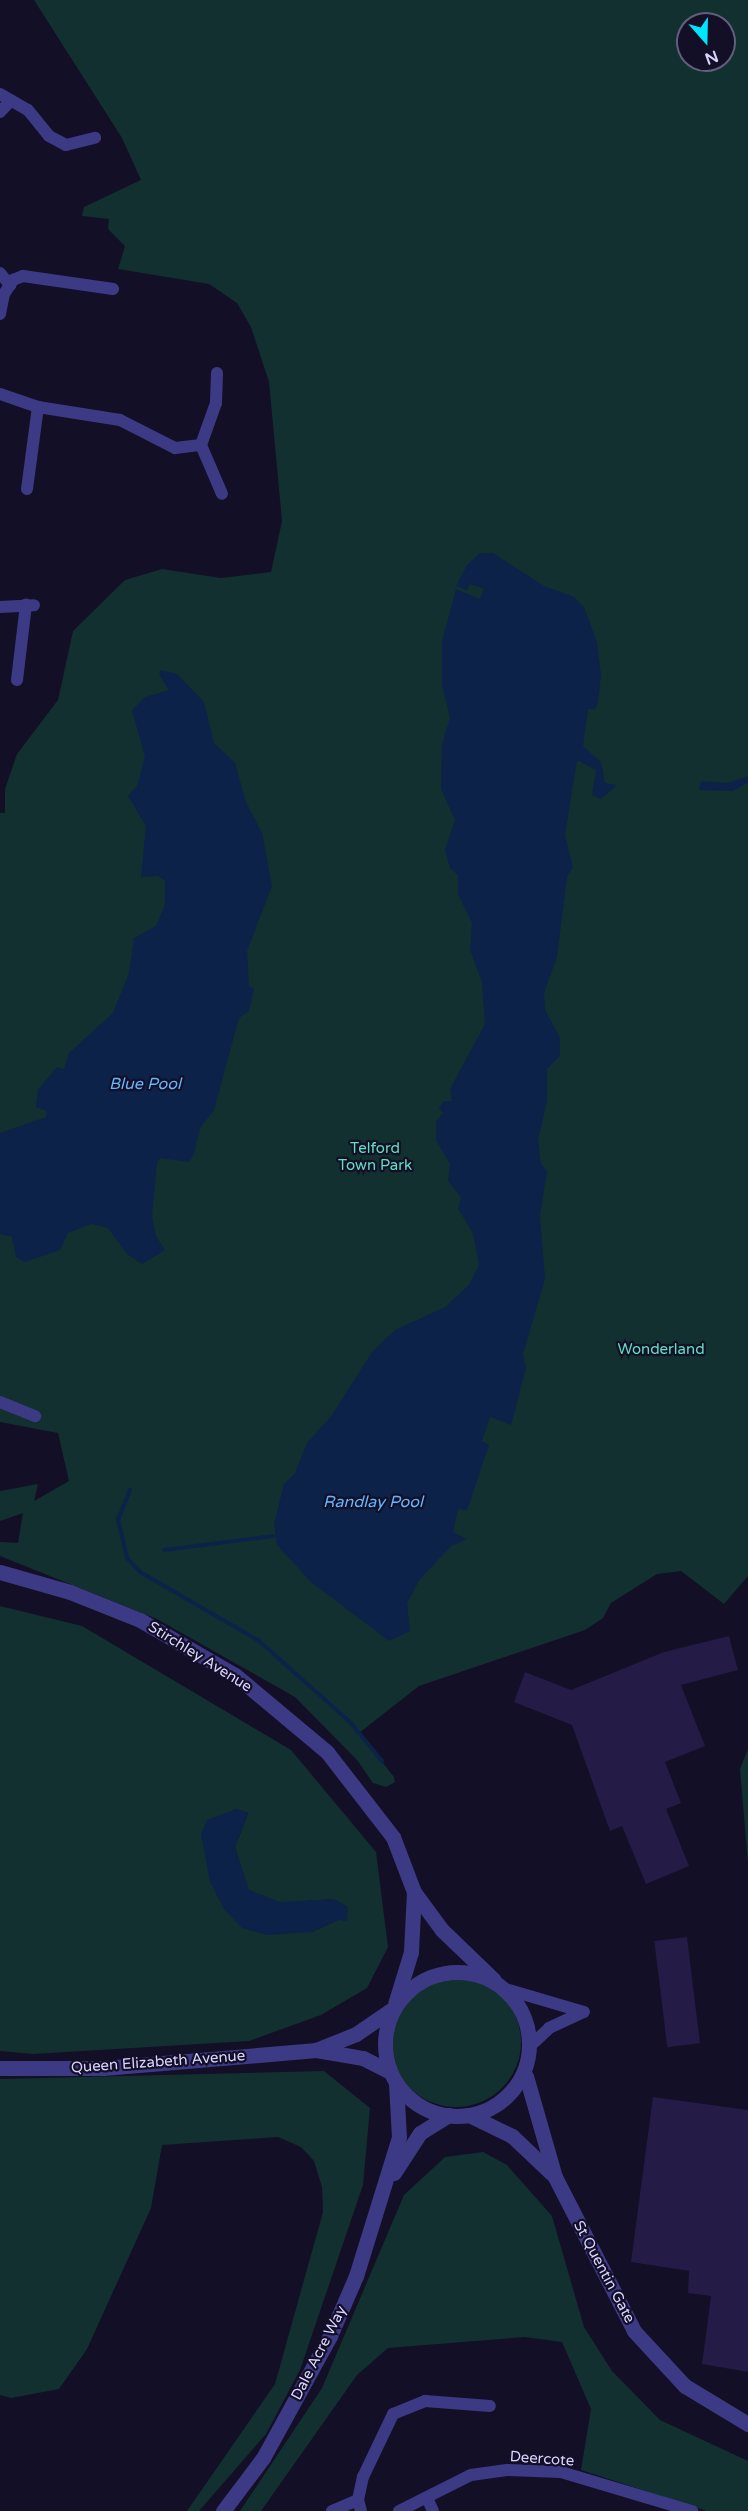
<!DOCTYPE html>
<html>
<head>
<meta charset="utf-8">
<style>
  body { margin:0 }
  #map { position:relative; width:748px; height:2511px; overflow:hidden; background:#130f26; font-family:"Varela Round",sans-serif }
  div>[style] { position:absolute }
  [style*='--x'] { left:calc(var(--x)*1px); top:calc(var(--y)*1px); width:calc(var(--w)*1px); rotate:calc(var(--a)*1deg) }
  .green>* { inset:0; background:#12302f }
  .round { border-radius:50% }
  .water>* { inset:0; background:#0c2248 }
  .stream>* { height:4px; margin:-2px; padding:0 2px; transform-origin:2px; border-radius:2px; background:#0c2248 }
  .building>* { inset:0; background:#241b47; transform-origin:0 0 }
  .minor>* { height:12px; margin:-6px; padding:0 6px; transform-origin:6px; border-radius:6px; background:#3d3a85 }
  .tertiary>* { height:15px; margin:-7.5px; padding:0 7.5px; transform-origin:7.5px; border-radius:7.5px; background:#3d3a85 }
  .tertiary>.ring { margin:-7.5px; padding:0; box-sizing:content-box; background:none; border:15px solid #3d3a85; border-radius:50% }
  span { translate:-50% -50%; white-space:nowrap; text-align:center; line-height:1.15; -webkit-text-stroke:4.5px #130f26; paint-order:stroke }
  .park-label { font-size:15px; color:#5fe0c0 }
  .street-label { font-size:15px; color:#d9d4ff }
  .water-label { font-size:16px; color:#62b6ff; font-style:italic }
  .north { position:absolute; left:676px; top:12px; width:60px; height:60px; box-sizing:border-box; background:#130f26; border:2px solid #625e7d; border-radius:50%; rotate:160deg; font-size:16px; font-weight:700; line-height:24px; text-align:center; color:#d9d4ff }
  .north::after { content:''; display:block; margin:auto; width:21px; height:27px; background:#00e5ff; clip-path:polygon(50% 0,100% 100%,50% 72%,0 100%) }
</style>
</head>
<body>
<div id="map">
  <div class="green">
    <i style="clip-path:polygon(evenodd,34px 0,748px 0,748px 1576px,724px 1604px,681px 1571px,657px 1574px,611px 1603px,603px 1618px,585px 1630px,419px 1686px,359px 1733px,394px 1777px,395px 1782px,386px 1787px,373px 1783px,357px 1760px,295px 1697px,157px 1619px,0 1556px,0 1542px,18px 1543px,23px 1513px,0 1521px,0 1491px,38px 1484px,34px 1501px,69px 1481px,58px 1433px,0 1422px,0 813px,5px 813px,5px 789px,17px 754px,58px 700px,73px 631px,125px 580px,162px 569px,221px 578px,271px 572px,282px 521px,269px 382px,251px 327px,237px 303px,209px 284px,118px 269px,125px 246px,108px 229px,109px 219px,82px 216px,84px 207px,141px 180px,122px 138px,34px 0,688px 24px,724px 24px,724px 60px,688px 60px,688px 24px)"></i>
    <i style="clip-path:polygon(evenodd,0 1606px,82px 1626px,291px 1750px,376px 1852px,388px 1947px,367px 1988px,321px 2015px,249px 2041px,33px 2054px,0 2051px,0 1606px,236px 1809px,248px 1813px,235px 1847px,248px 1890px,280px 1903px,334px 1899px,338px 1920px,312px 1932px,210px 1882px,236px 1809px)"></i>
    <i style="clip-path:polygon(748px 1749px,748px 1863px,740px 1769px)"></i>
    <i class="round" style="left:391px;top:1977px;width:130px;height:130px"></i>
    <i style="clip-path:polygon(324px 2071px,370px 2108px,363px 2185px,300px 2370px,266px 2434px,199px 2511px,187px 2511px,275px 2384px,323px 2212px,322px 2187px,314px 2161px,301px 2147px,278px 2137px,162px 2145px,151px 2208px,87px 2349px,59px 2389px,11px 2398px,0 2395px,0 2079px)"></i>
    <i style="clip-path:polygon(483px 2152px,507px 2165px,552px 2216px,584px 2327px,612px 2371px,660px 2420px,748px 2461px,748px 2511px,707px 2511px,581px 2470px,591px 2409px,562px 2342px,525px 2337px,388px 2348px,357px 2375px,261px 2511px,240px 2511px,322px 2388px,404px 2195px,445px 2157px)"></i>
  </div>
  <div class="water">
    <i style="clip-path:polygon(480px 553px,493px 553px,544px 586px,574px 597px,584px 607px,597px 642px,601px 675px,598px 703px,595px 709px,588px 709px,583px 746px,601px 762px,605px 783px,617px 785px,601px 799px,592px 795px,596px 770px,577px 760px,565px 835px,573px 867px,567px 877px,557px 957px,544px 993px,545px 1010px,560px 1038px,560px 1056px,547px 1069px,547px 1101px,538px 1140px,541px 1164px,547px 1171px,540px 1216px,545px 1279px,523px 1354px,526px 1368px,511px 1425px,490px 1417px,482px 1441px,489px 1445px,467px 1510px,458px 1509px,453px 1532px,467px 1539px,451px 1546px,420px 1579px,407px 1603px,410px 1631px,389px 1641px,311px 1582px,277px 1545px,274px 1524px,284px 1484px,295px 1473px,307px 1443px,332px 1415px,372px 1352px,395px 1330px,445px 1307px,469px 1285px,479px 1265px,473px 1233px,458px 1209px,461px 1197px,448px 1181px,450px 1164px,436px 1140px,436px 1122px,443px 1113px,439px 1108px,444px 1101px,452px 1101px,450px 1089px,485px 1024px,482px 982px,470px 950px,472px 923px,458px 894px,458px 875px,450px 868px,445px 850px,455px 820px,441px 789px,442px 744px,450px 718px,442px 685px,442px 641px,456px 589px,480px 599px,484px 589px,470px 584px,467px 590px,456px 586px,467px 565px)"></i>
    <i style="clip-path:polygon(161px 670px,177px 674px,204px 702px,214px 743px,235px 763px,246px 802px,262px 833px,272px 886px,247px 951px,249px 986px,254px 989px,249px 1011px,239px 1018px,214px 1110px,200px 1128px,194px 1154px,189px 1162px,160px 1158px,157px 1163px,152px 1216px,156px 1236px,165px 1250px,142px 1264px,127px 1254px,108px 1228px,91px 1224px,68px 1233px,60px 1250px,25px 1262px,16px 1257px,12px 1237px,0 1234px,0 1133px,46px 1117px,47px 1111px,36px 1107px,38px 1089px,57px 1067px,64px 1069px,69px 1053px,113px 1013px,129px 973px,134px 938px,156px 926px,165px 905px,165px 881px,158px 876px,141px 877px,146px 826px,128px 796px,137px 786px,145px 757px,132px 710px,145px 697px,169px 690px,159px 674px)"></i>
    <i style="clip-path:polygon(748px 776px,748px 783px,732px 791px,699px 790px,701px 781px,728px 783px)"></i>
    <i style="clip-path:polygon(236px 1809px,248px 1813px,235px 1847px,249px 1890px,280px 1902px,334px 1899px,348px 1907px,347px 1921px,338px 1920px,312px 1932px,267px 1935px,242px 1928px,224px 1909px,210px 1882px,201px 1834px,207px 1820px)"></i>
  </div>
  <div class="stream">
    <i style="--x:130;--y:1490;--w:31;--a:112"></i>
    <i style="--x:118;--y:1519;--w:40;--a:77"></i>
    <i style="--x:127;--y:1558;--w:19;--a:47"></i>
    <i style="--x:140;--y:1572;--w:136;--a:30"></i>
    <i style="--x:258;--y:1640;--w:122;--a:41.7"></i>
    <i style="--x:349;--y:1721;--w:52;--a:50.5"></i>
    <i style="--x:164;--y:1550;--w:110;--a:-7.3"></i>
  </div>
  <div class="building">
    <i style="clip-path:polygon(729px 1636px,738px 1670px,681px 1685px,705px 1746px,665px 1762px,681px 1803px,666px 1809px,689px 1866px,646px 1884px,622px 1826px,610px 1831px,572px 1725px,514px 1702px,525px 1672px,571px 1690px,664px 1652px)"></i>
    <i style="left:687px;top:1937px;width:107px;height:33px;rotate:83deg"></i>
    <i style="clip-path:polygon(653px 2097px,748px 2110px,748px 2372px,702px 2364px,711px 2296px,688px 2293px,689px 2271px,631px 2262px)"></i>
  </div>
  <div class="minor">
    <i style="--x:0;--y:94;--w:32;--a:30"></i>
    <i style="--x:28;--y:110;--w:33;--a:51"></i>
    <i style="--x:49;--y:136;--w:19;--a:28"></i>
    <i style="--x:66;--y:145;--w:30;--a:-14"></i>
    <i style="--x:0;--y:112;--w:16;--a:-47"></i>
    <i style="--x:0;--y:273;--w:16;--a:50"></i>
    <i style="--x:0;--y:314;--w:20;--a:-79"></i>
    <i style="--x:4;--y:294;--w:17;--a:-57"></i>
    <i style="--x:13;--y:280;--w:11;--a:-22"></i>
    <i style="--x:23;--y:276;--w:91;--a:8.2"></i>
    <i style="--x:217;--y:373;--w:30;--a:92"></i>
    <i style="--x:216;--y:403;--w:45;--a:109.7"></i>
    <i style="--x:201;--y:445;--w:53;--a:66.8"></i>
    <i style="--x:0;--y:394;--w:40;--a:18.9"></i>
    <i style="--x:38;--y:407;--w:83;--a:9"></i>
    <i style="--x:120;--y:420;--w:62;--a:27"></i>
    <i style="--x:175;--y:448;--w:26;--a:-7"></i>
    <i style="--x:27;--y:489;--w:83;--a:-82.4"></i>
    <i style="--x:0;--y:607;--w:34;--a:-3"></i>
    <i style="--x:17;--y:680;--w:76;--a:-83.2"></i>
    <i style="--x:0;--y:1402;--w:38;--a:22"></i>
    <i style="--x:509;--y:1990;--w:78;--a:16.3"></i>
    <i style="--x:530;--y:2046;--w:26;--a:-43"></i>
    <i style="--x:549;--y:2028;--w:38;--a:-25"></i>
    <i style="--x:427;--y:2498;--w:14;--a:65"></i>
    <i style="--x:332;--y:2511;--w:28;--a:-23"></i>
    <i style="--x:361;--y:2511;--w:11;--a:-105"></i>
    <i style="--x:358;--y:2500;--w:24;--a:-78"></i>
    <i style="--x:363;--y:2477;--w:70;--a:-64.5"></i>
    <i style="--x:393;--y:2414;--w:35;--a:-22"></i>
    <i style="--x:425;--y:2401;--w:65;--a:4.4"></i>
    <i style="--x:399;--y:2511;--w:80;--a:-26.6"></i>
    <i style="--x:471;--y:2475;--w:36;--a:-8"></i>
    <i style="--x:507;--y:2470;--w:54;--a:2.1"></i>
    <i style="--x:561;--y:2472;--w:137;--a:16.6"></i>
  </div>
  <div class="tertiary">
    <i style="--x:0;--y:1572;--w:73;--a:15.9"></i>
    <i style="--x:70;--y:1592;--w:75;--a:21.8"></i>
    <i style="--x:140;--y:1620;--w:110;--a:30.1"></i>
    <i style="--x:235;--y:1675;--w:120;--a:39.9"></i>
    <i style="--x:327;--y:1752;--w:108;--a:52.2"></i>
    <i style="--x:393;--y:1837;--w:59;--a:69.1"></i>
    <i style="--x:414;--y:1892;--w:60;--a:92.9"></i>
    <i style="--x:411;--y:1952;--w:54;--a:107.1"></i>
    <i style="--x:414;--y:1892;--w:47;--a:53.6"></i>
    <i style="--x:442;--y:1930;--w:72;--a:43.9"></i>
    <i class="ring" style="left:385px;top:1972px;width:129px;height:129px"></i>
    <i style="--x:316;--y:2050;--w:43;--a:-21.8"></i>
    <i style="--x:356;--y:2034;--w:42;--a:-34.4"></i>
    <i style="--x:0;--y:2068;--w:103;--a:0"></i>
    <i style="--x:103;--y:2068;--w:214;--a:-4.8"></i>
    <i style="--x:316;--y:2050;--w:48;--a:9.7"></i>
    <i style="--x:363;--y:2058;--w:28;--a:27"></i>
    <i style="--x:526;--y:2076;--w:105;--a:74"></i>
    <i style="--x:555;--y:2177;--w:173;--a:62.8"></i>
    <i style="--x:634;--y:2331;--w:75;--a:47.2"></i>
    <i style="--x:685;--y:2386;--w:74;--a:31.1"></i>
    <i style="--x:469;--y:2115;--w:48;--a:26"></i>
    <i style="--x:512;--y:2136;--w:54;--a:43.5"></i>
    <i style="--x:394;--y:2173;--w:48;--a:-57"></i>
    <i style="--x:420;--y:2133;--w:34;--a:-32"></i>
    <i style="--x:223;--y:2511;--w:66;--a:-53"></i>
    <i style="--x:263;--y:2458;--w:139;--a:-61.2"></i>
    <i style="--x:330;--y:2336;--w:65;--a:-66.6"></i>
    <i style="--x:356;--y:2276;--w:145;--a:-72.8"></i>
    <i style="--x:399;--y:2137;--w:53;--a:-93.2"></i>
  </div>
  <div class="park-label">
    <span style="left:375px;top:1157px">Telford<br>Town Park</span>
    <span style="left:661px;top:1350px">Wonderland</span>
  </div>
  <div class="street-label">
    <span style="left:200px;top:1657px;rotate:32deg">Stirchley Avenue</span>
    <span style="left:158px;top:2062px;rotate:-4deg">Queen Elizabeth Avenue</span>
    <span style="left:604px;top:2272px;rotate:62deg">St Quentin Gate</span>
    <span style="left:319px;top:2353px;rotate:-63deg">Dale Acre Way</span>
    <span style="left:542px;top:2459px;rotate:4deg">Deercote</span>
  </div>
  <div class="water-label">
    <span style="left:145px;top:1084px">Blue Pool</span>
    <span style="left:373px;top:1502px">Randlay Pool</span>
  </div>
  <div class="north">N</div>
</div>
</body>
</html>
